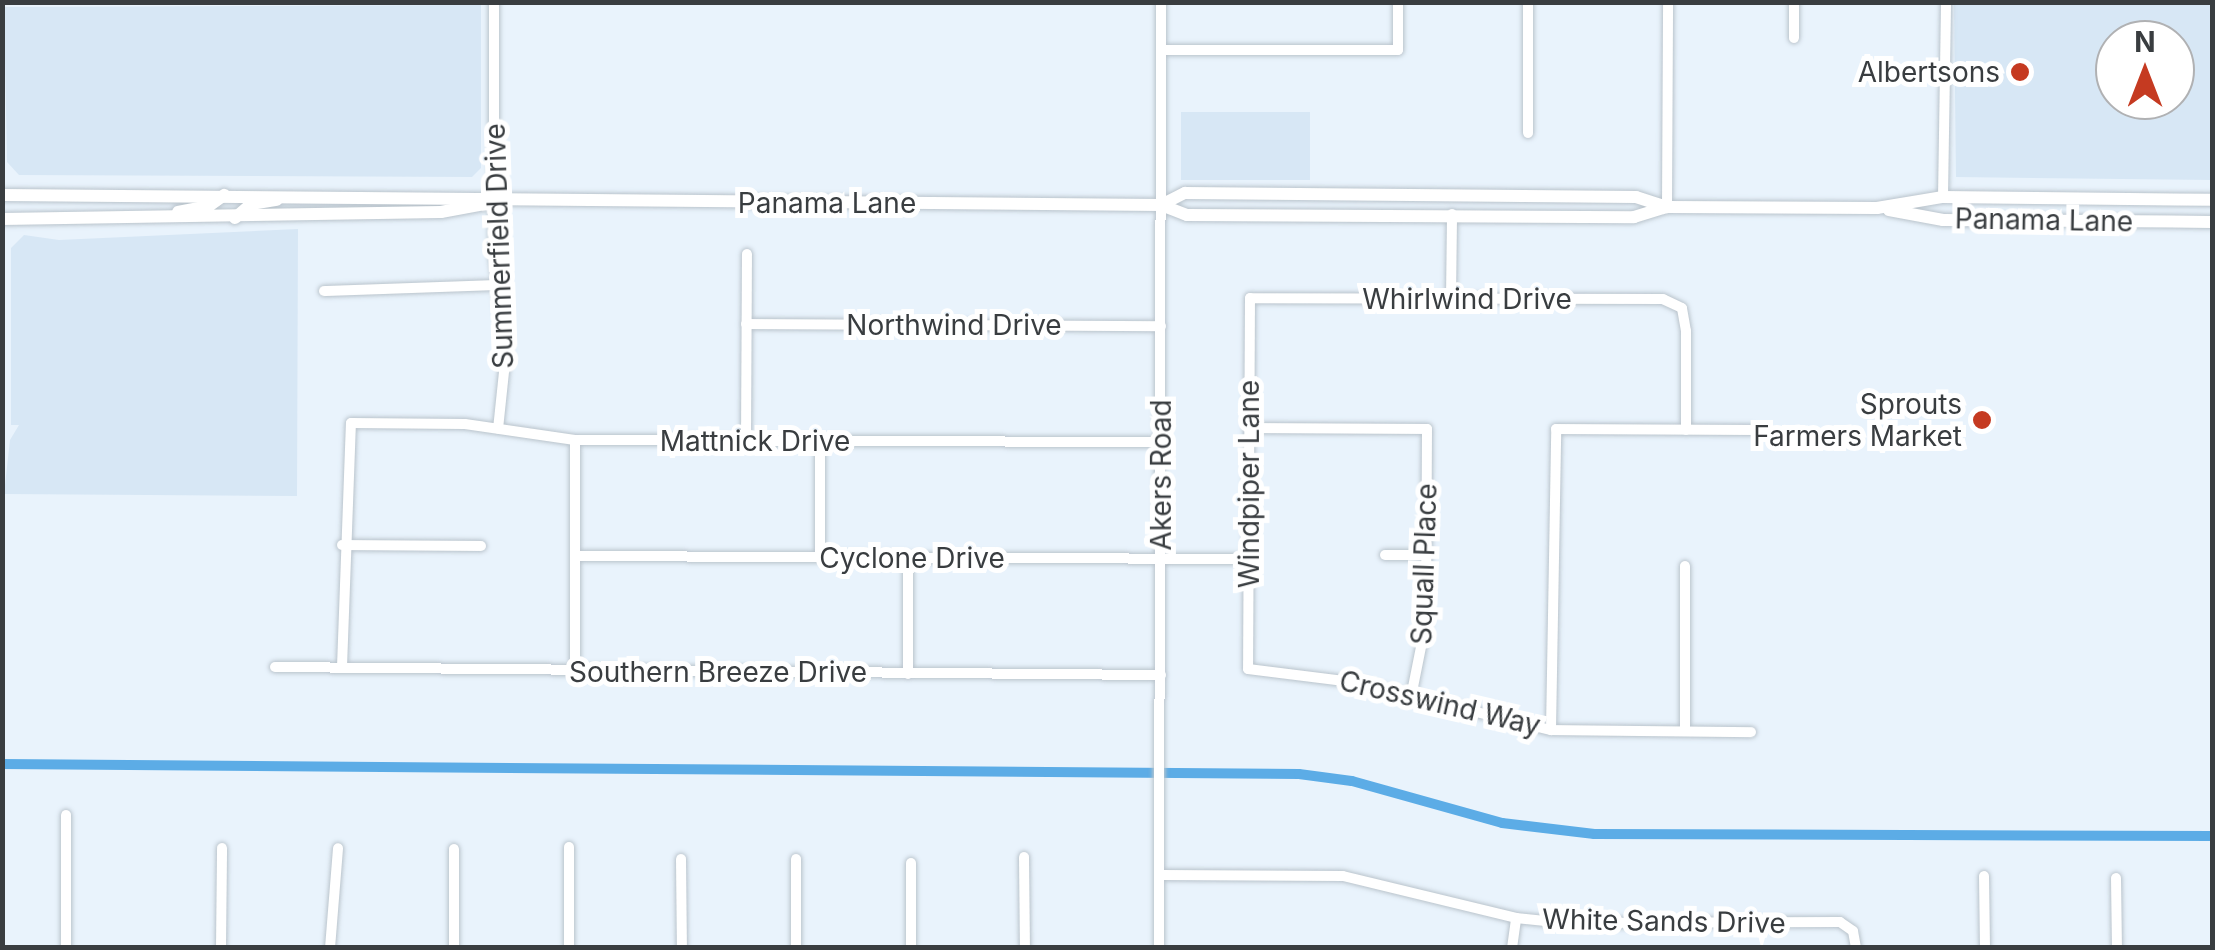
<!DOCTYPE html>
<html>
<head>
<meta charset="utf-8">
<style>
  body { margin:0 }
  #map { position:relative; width:2215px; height:950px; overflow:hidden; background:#e9f3fc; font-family:Inter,sans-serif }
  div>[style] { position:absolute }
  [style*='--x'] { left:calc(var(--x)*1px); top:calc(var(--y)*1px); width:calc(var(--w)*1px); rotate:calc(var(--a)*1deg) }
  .built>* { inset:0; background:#d7e7f5; transform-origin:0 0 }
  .canal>* { height:10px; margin:-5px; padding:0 5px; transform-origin:5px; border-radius:5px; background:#5cace6 }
  .roads { filter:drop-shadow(0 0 2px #bac4cc) drop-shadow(0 0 2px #bac4cc) }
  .minor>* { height:10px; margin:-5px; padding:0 5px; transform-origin:5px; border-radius:5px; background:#fff }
  .major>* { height:12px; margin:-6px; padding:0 6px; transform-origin:6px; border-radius:6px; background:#fff }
  .dots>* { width:28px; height:28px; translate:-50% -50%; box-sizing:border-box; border:5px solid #fff; border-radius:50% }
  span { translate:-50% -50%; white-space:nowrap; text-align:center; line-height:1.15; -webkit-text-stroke:10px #fff; paint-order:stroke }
  .poi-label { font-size:28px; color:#393d40 }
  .right { translate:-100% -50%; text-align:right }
  .street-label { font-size:28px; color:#393d40 }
  .frame { position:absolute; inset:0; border:5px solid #393d40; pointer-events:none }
  .north { position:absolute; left:2095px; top:20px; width:100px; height:100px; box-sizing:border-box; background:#fff; border:2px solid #b0b1b3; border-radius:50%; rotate:0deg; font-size:28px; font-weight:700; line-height:40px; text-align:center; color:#393d40 }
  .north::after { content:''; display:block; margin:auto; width:35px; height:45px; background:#c53a21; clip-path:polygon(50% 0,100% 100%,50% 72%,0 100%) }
</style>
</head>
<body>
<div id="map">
  <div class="built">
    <i style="clip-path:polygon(evenodd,1954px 3px,2212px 3px,2212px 180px,1956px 177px,1954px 3px,2115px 40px,2175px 40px,2175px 100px,2115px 100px,2115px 40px)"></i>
    <i style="clip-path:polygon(481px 5px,481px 168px,472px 177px,19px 175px,7px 162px,4px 7px)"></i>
    <i style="left:1181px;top:112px;width:129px;height:68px"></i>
    <i style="clip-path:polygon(298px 229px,297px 496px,4px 494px,10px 440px,19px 425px,11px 425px,11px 248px,24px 235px,59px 240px)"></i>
  </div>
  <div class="canal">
    <i style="--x:2;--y:764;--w:1297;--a:0.44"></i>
    <i style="--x:1299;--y:774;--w:53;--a:7.5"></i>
    <i style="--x:1352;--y:781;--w:156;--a:15.6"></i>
    <i style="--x:1502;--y:823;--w:93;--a:6.8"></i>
    <i style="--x:1594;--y:834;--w:618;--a:0.19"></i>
  </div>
  <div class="roads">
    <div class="minor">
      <i style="--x:494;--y:2;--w:252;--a:90"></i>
      <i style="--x:494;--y:254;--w:100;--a:83.1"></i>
      <i style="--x:506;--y:353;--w:76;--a:96"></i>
      <i style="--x:1528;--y:2;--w:131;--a:90"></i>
      <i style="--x:1794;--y:38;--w:36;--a:-90"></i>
      <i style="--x:1161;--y:50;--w:237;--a:0"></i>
      <i style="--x:1398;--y:50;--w:48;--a:-90"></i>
      <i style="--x:1943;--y:197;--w:195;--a:-89.1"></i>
      <i style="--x:1667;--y:207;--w:205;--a:-89.7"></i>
      <i style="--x:324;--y:291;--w:175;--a:-2"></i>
      <i style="--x:1451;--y:299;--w:85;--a:-89.3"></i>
      <i style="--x:746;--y:324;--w:415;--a:0.3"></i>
      <i style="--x:1249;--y:428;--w:178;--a:0.3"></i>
      <i style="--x:1427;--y:429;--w:193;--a:90.3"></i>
      <i style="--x:1426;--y:622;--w:76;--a:101.3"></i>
      <i style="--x:1686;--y:430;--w:99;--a:-90"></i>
      <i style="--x:1686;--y:331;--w:23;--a:-100"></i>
      <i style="--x:1682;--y:308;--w:21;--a:-155"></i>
      <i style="--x:1663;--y:299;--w:413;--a:-179.9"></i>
      <i style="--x:1250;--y:298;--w:371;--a:90.3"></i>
      <i style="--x:1248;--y:669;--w:105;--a:7.1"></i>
      <i style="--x:1352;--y:682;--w:205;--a:13.6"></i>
      <i style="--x:1551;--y:730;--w:200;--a:0.6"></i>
      <i style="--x:575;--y:440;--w:232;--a:90"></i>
      <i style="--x:746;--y:441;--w:187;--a:-89.7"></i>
      <i style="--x:342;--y:545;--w:139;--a:0.4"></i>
      <i style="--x:1385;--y:555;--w:41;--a:0"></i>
      <i style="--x:575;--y:556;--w:674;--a:0.26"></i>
      <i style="--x:820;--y:557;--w:116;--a:-90"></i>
      <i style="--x:275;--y:667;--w:886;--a:0.52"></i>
      <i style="--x:342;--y:667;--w:244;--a:-87.9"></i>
      <i style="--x:351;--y:423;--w:114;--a:0.5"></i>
      <i style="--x:465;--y:424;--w:111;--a:8.3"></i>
      <i style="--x:575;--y:440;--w:586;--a:0.2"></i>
      <i style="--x:908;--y:674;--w:116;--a:-90"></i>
      <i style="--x:1551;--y:730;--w:301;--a:-89"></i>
      <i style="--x:1556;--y:429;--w:196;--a:0.3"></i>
      <i style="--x:1685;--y:731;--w:165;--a:-90"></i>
      <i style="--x:66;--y:815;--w:133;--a:90"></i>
      <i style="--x:569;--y:847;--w:101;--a:90"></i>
      <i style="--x:1024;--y:857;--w:91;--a:89.4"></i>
      <i style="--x:681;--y:859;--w:89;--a:89.4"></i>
      <i style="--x:796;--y:859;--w:89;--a:90"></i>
      <i style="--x:911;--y:863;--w:85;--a:90"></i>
      <i style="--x:1161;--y:875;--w:182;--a:0.3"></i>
      <i style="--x:1343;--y:876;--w:178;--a:13.6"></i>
      <i style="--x:1516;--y:918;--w:49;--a:5.8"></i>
      <i style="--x:1565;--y:923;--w:275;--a:-0.2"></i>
      <i style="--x:1840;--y:922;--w:16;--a:35"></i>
      <i style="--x:1853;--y:931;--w:17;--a:80"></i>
      <i style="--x:1984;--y:876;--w:72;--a:89.2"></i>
      <i style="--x:2116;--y:878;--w:70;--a:89.2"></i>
      <i style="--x:221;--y:948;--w:100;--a:-89.4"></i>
      <i style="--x:330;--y:948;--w:100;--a:-85.4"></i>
      <i style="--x:454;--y:948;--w:99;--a:-90"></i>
      <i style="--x:1159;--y:948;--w:946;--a:-89.88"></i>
      <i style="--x:1512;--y:948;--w:30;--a:-82"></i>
    </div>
    <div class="major">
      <i style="--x:2;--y:195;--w:1159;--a:0.49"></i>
      <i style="--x:1161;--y:205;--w:28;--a:21"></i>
      <i style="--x:1187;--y:215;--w:447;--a:0.3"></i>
      <i style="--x:1634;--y:217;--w:34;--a:-17"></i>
      <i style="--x:1161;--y:205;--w:27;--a:-27"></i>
      <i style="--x:1185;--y:193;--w:451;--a:0.5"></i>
      <i style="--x:1636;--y:197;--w:33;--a:18"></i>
      <i style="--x:1667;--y:207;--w:210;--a:0.3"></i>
      <i style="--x:1877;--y:208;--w:67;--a:-9.5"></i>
      <i style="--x:1943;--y:197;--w:269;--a:0.6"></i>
      <i style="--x:1889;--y:210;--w:55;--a:10.5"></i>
      <i style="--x:1943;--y:220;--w:269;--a:0.4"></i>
      <i style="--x:178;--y:212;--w:32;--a:-11"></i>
      <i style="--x:209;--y:206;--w:19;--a:-36"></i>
      <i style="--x:235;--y:218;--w:21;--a:-41"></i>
      <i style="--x:251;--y:204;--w:26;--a:-9"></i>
      <i style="--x:2;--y:219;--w:439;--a:-0.9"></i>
      <i style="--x:441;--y:212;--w:44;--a:-10.5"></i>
    </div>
  </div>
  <div class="dots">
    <i style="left:2020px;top:72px;background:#c53a21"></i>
    <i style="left:1982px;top:420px;background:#c53a21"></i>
  </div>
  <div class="poi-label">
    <span class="right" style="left:2000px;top:72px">Albertsons</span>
    <span class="right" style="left:1962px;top:420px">Sprouts<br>Farmers Market</span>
  </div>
  <div class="street-label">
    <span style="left:827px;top:203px">Panama Lane</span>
    <span style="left:2044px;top:220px;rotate:1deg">Panama Lane</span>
    <span style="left:499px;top:246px;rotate:-92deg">Summerfield Drive</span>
    <span style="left:1467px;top:299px">Whirlwind Drive</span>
    <span style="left:954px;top:325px">Northwind Drive</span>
    <span style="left:755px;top:441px">Mattnick Drive</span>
    <span style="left:1161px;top:475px;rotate:-90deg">Akers Road</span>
    <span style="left:1249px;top:484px;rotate:-90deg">Windpiper Lane</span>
    <span style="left:912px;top:558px">Cyclone Drive</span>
    <span style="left:1424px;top:564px;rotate:-88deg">Squall Place</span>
    <span style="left:718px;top:672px">Southern Breeze Drive</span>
    <span style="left:1440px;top:703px;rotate:13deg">Crosswind Way</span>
    <span style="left:1664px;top:921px;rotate:1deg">White Sands Drive</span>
  </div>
  <div class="frame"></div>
  <div class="north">N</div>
</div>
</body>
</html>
